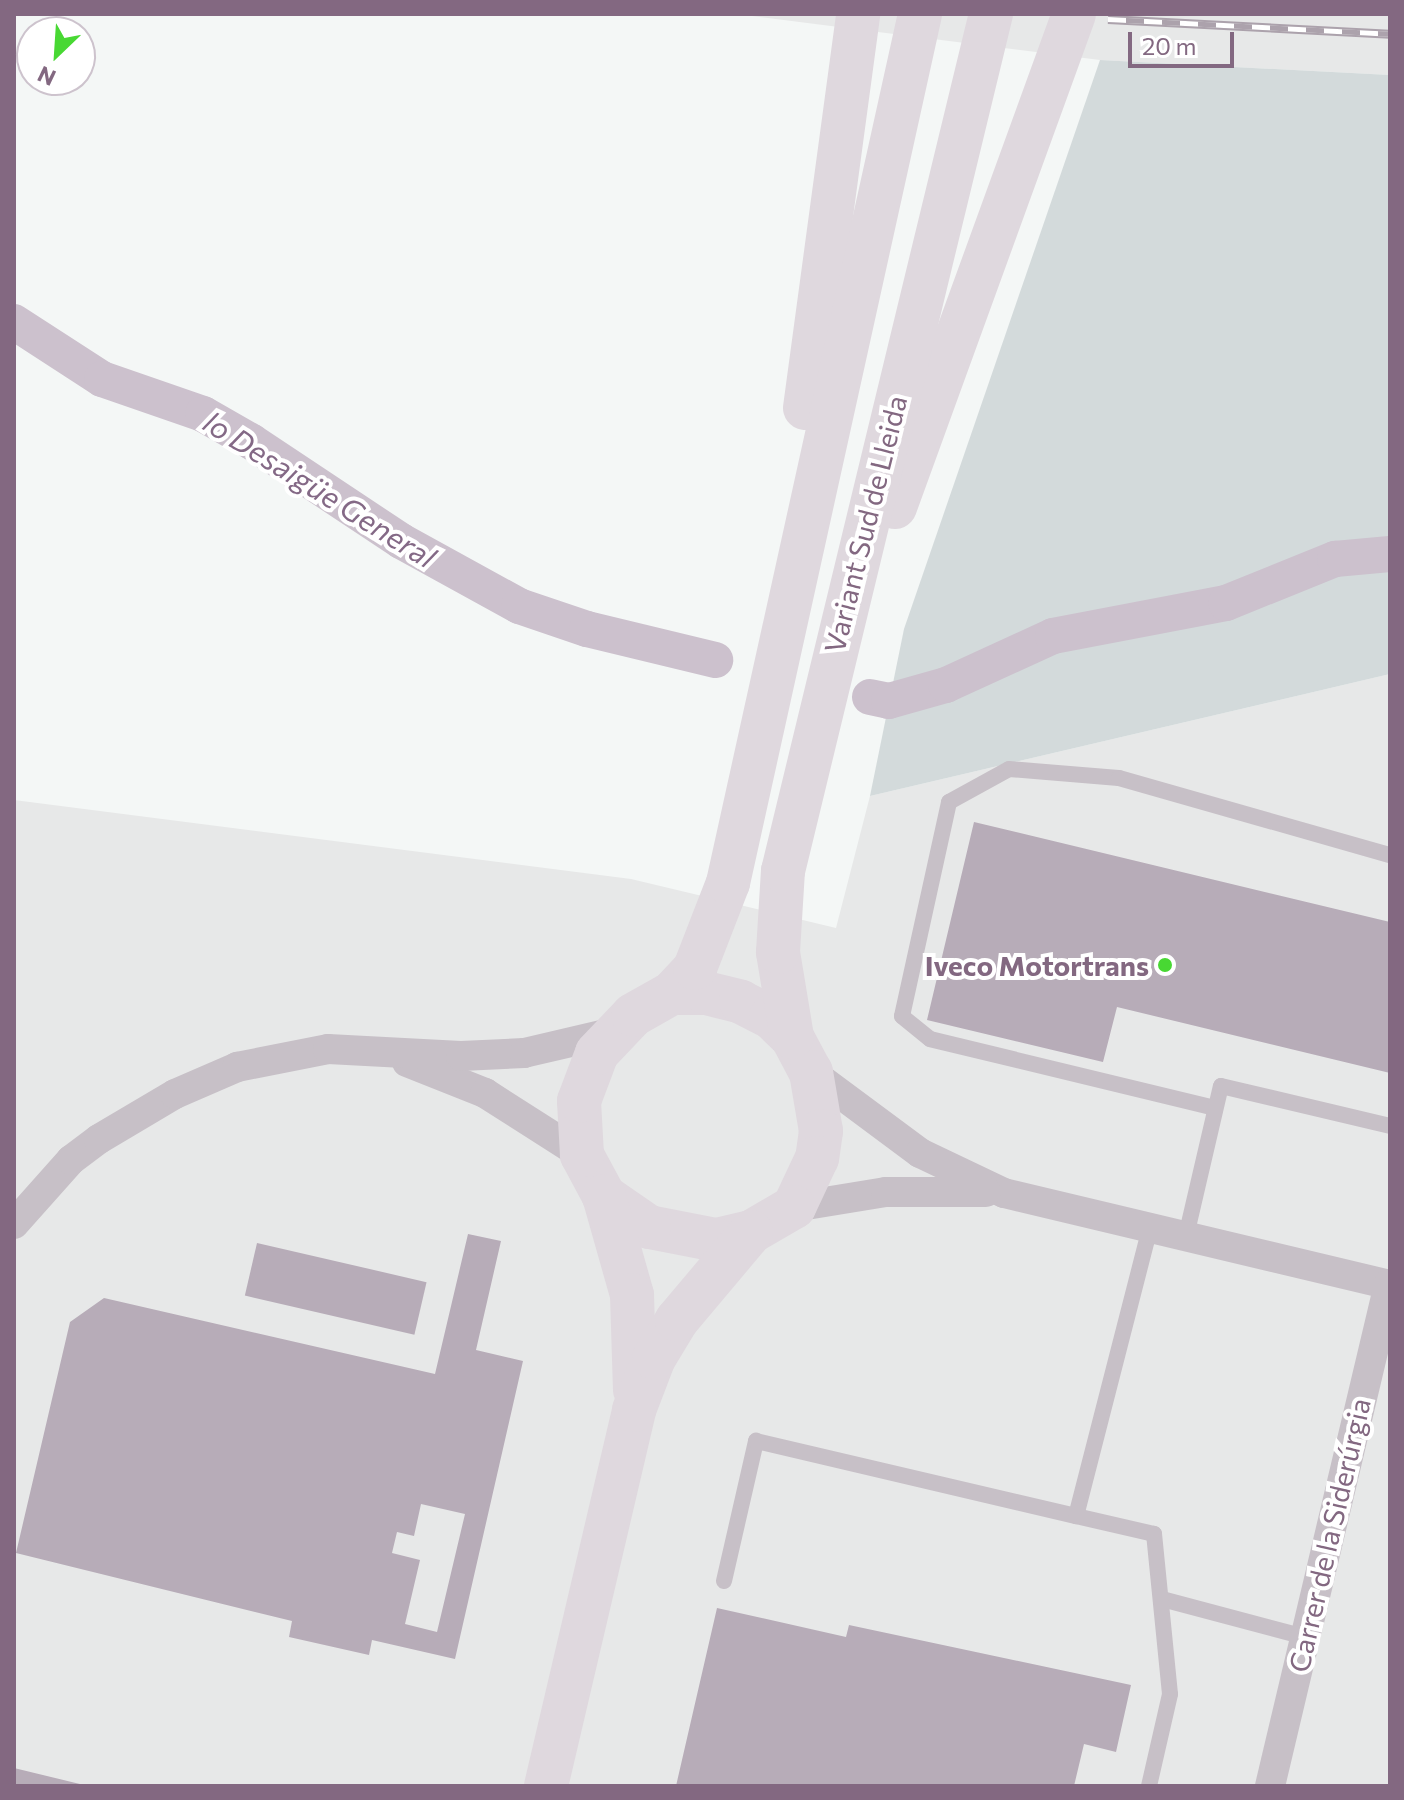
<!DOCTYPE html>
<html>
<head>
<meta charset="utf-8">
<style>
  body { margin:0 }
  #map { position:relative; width:1404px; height:1800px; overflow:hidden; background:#f4f7f6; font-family:Commissioner,sans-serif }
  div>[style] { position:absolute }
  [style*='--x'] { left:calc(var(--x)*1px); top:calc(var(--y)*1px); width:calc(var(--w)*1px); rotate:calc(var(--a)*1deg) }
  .built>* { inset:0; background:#e7e8e8 }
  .green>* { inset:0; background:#d3dadb }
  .canal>* { height:36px; margin:-18px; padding:0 18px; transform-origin:18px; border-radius:18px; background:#ccc1cd }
  .building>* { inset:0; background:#b7acb8; transform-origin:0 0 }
  .lane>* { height:16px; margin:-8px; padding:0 8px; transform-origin:8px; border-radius:8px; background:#c7c0c7 }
  .street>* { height:30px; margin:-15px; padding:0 15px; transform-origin:15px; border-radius:15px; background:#c7c0c7 }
  .primary>* { height:44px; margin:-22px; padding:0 22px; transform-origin:22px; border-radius:22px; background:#dfd8de }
  .highway>* { height:44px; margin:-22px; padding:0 22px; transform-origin:22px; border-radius:22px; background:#dfd8de }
  .rail>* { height:9px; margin-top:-4.5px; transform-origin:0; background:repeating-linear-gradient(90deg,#fff 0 18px,#aca2ac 0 36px); box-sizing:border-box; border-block:2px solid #aca2ac }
  .dots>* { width:22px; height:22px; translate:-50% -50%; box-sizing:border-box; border:4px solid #fff; border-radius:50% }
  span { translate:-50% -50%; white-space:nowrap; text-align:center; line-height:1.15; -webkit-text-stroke:8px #fff; paint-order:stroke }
  .street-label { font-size:28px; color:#836881 }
  .poi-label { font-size:28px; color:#836881; font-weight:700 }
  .right { translate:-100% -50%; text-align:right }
  .water-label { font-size:30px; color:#846986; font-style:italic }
  .frame { position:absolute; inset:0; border:16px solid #836881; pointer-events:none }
  .north { position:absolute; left:16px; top:16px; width:80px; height:80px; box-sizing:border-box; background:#fff; border:2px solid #cdc3cd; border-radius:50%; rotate:205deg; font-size:22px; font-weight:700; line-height:32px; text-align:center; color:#836881 }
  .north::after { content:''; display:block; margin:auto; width:28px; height:36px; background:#48d833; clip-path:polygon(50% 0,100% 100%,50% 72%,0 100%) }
  .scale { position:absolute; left:1128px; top:32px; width:106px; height:36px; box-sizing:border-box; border:4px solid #836881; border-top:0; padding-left:10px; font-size:24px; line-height:28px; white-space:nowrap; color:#836881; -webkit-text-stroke:6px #fff; paint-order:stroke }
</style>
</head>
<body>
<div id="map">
  <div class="built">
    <i style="clip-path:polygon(736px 14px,1390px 14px,1390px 75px,1100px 60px)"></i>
    <i style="clip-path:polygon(1390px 674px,1390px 1786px,14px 1786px,14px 800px,631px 879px,836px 928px,870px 796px)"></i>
  </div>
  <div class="green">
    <i style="clip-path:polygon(1100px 60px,1390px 75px,1390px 674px,870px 796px,904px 629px)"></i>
  </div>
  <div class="canal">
    <i style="--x:14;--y:322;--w:105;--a:32.9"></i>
    <i style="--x:102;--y:379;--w:107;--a:19.1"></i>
    <i style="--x:203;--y:414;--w:56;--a:29.7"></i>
    <i style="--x:252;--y:442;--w:179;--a:33.6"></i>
    <i style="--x:401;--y:541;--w:135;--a:28.8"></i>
    <i style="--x:519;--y:606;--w:72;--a:18.7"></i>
    <i style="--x:587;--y:629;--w:132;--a:13.6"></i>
    <i style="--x:870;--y:697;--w:19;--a:12"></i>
    <i style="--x:889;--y:701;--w:59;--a:-15.7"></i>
    <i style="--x:946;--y:685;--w:118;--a:-24.6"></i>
    <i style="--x:1053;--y:636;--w:176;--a:-10.8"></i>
    <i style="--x:1226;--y:603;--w:118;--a:-22"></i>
    <i style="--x:1335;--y:559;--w:55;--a:-5.2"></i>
  </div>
  <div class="building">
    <i style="clip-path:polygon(974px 822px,1390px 922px,1390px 1073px,1117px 1007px,1103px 1062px,927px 1020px)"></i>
    <i style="clip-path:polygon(evenodd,468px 1234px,501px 1241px,476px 1350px,523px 1361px,455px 1659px,372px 1640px,369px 1655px,289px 1637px,292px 1621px,16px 1553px,70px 1322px,104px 1298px,435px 1374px,468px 1234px,421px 1504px,465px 1514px,437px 1632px,405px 1624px,420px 1560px,392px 1553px,397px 1532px,414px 1536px,421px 1504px)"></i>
    <i style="left:257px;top:1243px;width:174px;height:54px;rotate:13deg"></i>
    <i style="clip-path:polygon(717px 1608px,846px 1637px,849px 1625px,1131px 1685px,1116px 1752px,1084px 1744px,1074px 1786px,676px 1786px)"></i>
    <i style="clip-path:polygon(14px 1768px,84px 1785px,84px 1786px,14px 1786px)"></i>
  </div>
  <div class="lane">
    <i style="--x:1215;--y:1108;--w:293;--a:-166.4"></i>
    <i style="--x:930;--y:1039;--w:36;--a:-141"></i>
    <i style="--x:902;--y:1016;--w:219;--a:-77.6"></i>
    <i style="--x:949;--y:802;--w:68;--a:-28.8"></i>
    <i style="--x:1009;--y:769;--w:110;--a:4.7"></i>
    <i style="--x:1119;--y:778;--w:282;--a:15.9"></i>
    <i style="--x:1186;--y:1236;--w:154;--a:-76.9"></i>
    <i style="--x:1221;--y:1086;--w:174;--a:13.3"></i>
    <i style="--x:724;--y:1581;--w:144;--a:-77.1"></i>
    <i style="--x:756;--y:1441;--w:329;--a:13.2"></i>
    <i style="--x:1162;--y:1599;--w:148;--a:14.9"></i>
    <i style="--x:1149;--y:1786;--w:94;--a:-77.1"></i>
    <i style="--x:1170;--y:1694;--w:161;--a:-95.7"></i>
    <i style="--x:1154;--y:1534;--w:80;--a:-167"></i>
    <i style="--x:1076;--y:1516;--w:297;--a:-75.6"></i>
  </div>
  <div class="street">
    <i style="--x:407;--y:1062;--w:84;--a:21.7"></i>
    <i style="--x:485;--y:1093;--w:115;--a:32.6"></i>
    <i style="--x:811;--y:1072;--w:136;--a:36.6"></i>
    <i style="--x:920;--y:1153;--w:93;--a:25.5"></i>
    <i style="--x:1004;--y:1193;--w:397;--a:13.4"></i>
    <i style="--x:794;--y:1207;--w:93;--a:-9.3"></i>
    <i style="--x:886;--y:1192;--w:100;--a:0"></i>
    <i style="--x:14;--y:1224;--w:86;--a:-48.3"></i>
    <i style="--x:71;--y:1160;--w:35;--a:-37"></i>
    <i style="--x:99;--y:1139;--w:88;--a:-30.6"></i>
    <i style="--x:175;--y:1094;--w:68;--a:-23.5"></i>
    <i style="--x:237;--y:1067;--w:93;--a:-11.2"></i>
    <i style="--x:328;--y:1049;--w:133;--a:3"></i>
    <i style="--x:461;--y:1056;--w:63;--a:-2.7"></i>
    <i style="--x:524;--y:1053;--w:92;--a:-13.1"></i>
    <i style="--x:1270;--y:1786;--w:516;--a:-76.66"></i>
  </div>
  <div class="primary">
    <i style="--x:672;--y:993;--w:34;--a:0"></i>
    <i style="--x:706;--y:993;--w:36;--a:14"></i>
    <i style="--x:741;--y:1002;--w:34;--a:27"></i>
    <i style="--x:771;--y:1017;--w:29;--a:44"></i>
    <i style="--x:792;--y:1037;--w:40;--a:62"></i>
    <i style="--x:811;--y:1072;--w:60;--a:80.4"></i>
    <i style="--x:821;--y:1131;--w:27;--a:98"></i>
    <i style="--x:817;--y:1158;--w:54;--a:115.1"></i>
    <i style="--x:794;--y:1207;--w:50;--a:149.8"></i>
    <i style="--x:751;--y:1232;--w:36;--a:167"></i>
    <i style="--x:716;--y:1240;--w:68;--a:-169"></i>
    <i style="--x:649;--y:1227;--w:55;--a:-145.4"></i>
    <i style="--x:604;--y:1196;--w:47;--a:-118.2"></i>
    <i style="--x:582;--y:1155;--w:54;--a:-93.2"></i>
    <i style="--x:579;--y:1101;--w:51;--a:-69.4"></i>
    <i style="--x:597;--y:1053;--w:52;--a:-46.5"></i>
    <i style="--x:633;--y:1015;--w:45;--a:-29.4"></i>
    <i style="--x:604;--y:1196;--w:103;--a:74.2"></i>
    <i style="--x:632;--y:1295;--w:95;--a:88.2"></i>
    <i style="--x:546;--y:1786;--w:386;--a:-76.8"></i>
    <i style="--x:634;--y:1410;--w:56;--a:-69"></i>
    <i style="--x:654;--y:1358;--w:44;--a:-58.8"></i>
    <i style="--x:677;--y:1320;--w:115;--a:-49.9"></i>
  </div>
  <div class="highway">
    <i style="--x:805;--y:408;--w:398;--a:-82.3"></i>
    <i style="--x:895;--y:507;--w:524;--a:-70.04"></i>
    <i style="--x:672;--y:993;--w:34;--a:-47"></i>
    <i style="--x:695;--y:968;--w:91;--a:-68.8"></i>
    <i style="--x:728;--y:883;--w:890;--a:-77.54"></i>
    <i style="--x:792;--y:1037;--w:86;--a:-99.4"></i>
    <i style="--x:778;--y:952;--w:81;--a:-86.5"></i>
    <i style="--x:783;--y:871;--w:882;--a:-76.36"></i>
  </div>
  <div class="rail">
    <i style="--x:1108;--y:19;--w:282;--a:3"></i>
  </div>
  <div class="dots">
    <i style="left:1165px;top:965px;background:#48d833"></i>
  </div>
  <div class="street-label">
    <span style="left:865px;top:524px;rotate:-76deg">Variant Sud de Lleida</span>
    <span style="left:1329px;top:1535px;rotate:-77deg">Carrer de la Siderúrgia</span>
  </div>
  <div class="poi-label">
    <span class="right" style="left:1149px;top:965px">Iveco Motortrans</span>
  </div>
  <div class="water-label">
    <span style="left:320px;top:489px;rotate:32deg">lo Desaigüe General</span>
  </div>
  <div class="frame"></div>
  <div class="north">N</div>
  <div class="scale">20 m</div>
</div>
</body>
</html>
